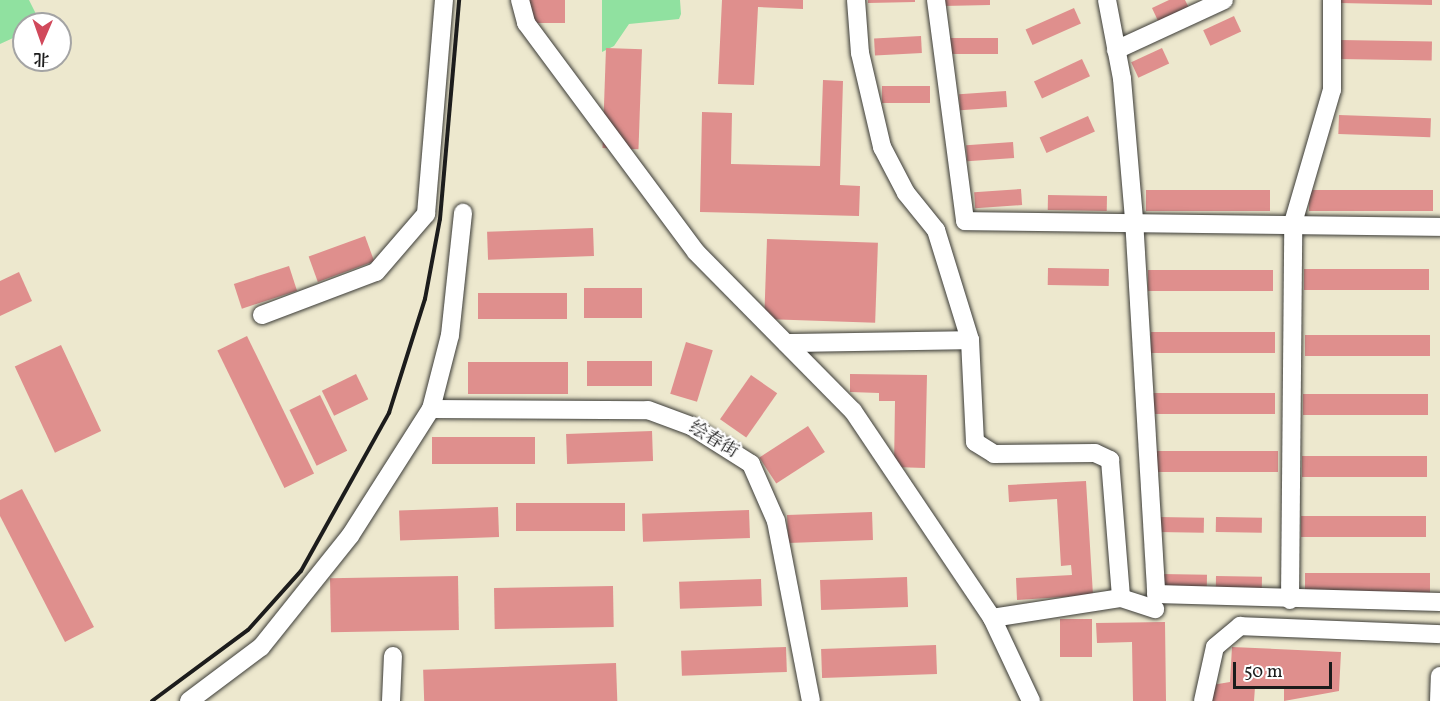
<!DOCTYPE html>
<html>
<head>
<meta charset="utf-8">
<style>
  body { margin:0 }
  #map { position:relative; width:1440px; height:701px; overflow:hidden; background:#ede8ce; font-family:Vollkorn,"Noto Serif SC",serif }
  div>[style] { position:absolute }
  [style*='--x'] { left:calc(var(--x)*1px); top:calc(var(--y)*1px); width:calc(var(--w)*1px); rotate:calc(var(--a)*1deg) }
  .green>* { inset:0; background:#90e1a0 }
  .building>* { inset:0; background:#df8f8d; transform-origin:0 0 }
  .roads { filter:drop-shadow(0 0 2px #3b3b37) drop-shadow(0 0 2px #3b3b37) }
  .minor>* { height:18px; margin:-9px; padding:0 9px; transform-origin:9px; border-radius:9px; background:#fff }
  .rail>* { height:4px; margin:-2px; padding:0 2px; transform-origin:2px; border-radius:2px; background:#1c1c1c }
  span { translate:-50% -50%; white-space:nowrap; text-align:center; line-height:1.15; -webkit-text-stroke:4.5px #fff; paint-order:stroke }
  .street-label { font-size:18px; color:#1c1c1c }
  .north { position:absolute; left:12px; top:12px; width:60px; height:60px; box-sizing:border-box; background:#fff; border:2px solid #a4a4a4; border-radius:50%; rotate:182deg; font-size:16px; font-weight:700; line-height:24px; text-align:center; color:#1c1c1c }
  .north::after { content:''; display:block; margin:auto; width:21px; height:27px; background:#d1495b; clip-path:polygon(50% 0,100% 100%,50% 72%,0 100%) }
  .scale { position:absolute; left:1233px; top:662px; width:99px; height:27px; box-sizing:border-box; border:3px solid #1c1c1c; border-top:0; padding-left:8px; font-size:18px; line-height:21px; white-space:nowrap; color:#1c1c1c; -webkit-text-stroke:4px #fff; paint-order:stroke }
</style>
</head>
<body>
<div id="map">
  <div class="green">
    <i style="clip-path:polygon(0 0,29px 0,41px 24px,24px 24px,24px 33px,0 44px)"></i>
    <i style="clip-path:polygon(602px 0,680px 0,681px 14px,679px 19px,629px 24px,614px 46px,602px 52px)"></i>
  </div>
  <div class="building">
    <i style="left:527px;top:0;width:38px;height:23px"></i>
    <i style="clip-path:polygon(722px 0,803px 0,803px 9px,758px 7px,754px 85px,718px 84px)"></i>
    <i style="clip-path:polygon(868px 0,915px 0,915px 2px,868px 3px)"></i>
    <i style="clip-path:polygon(943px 0,990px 0,990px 5px,943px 6px)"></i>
    <i style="clip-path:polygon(1169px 0,1185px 0,1189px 8px,1159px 23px,1152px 8px)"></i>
    <i style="clip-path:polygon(1340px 0,1432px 0,1432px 5px,1340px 3px)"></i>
    <i style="left:1074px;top:8px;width:17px;height:53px;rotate:66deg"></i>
    <i style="left:1234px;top:16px;width:17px;height:34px;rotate:65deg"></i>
    <i style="left:921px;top:36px;width:17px;height:47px;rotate:87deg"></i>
    <i style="left:998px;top:38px;width:16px;height:48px;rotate:90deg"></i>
    <i style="left:1340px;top:40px;width:92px;height:19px;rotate:1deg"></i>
    <i style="left:606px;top:48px;width:36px;height:100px;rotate:2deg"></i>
    <i style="left:1162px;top:48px;width:17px;height:34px;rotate:65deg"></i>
    <i style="left:1082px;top:59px;width:19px;height:53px;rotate:65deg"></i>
    <i style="clip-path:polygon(823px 80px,843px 81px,840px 185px,860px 186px,859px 216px,700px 212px,702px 112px,732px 113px,731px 164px,820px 166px)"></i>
    <i style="left:930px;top:86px;width:17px;height:48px;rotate:90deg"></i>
    <i style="left:1006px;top:91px;width:16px;height:47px;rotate:86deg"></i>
    <i style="left:1339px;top:115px;width:92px;height:19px;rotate:2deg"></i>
    <i style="left:1088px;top:116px;width:17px;height:53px;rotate:66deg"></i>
    <i style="left:1013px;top:142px;width:16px;height:47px;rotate:86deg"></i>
    <i style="left:1021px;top:189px;width:16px;height:47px;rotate:86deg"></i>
    <i style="left:1146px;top:190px;width:124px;height:21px"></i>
    <i style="left:1309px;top:190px;width:124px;height:21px"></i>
    <i style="left:1048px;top:195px;width:59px;height:15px;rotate:1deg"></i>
    <i style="left:593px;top:228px;width:28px;height:106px;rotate:88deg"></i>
    <i style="left:365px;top:236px;width:27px;height:60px;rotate:70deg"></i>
    <i style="left:767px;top:239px;width:111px;height:80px;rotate:2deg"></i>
    <i style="left:289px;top:266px;width:26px;height:58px;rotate:72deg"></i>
    <i style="left:1048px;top:268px;width:61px;height:17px;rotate:1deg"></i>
    <i style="left:1304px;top:269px;width:125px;height:21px"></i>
    <i style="left:1148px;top:270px;width:125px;height:21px"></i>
    <i style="clip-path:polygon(19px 272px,32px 301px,0 316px,0 281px)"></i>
    <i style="left:642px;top:288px;width:30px;height:58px;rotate:90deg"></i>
    <i style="left:567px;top:293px;width:26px;height:89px;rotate:90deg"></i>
    <i style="left:1151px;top:332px;width:124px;height:21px"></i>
    <i style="left:1305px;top:335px;width:125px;height:21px"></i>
    <i style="left:247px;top:336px;width:153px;height:33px;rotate:64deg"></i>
    <i style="left:686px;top:342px;width:28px;height:54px;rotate:17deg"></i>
    <i style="left:61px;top:345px;width:95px;height:51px;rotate:65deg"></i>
    <i style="left:652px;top:361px;width:25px;height:65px;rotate:90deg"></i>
    <i style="left:568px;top:362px;width:32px;height:100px;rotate:90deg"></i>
    <i style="left:356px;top:374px;width:28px;height:38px;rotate:64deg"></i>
    <i style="clip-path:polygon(850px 374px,927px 375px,925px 468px,894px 467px,895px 401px,879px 401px,879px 393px,850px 392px)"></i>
    <i style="left:751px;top:375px;width:32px;height:54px;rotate:35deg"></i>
    <i style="left:1151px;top:393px;width:124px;height:21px"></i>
    <i style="left:1303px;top:394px;width:125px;height:21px"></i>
    <i style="left:320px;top:395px;width:62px;height:34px;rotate:64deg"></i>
    <i style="left:808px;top:426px;width:31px;height:58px;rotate:57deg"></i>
    <i style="left:652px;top:431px;width:30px;height:86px;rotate:88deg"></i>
    <i style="left:535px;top:437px;width:27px;height:103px;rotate:90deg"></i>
    <i style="left:1154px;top:451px;width:124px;height:21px"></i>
    <i style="left:1302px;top:456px;width:125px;height:21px"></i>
    <i style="clip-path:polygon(1086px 481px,1093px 595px,1017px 600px,1016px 578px,1072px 575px,1071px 565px,1061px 566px,1057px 499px,1009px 502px,1008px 485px)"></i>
    <i style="clip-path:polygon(22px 489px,94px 627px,65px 642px,0 516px,0 500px)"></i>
    <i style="left:625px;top:503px;width:28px;height:109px;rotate:90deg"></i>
    <i style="left:498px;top:507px;width:30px;height:99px;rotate:88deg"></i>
    <i style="left:749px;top:510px;width:28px;height:107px;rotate:88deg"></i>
    <i style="left:872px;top:512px;width:28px;height:85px;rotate:88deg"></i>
    <i style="left:1301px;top:516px;width:125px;height:21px"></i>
    <i style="left:1158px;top:517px;width:46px;height:15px;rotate:1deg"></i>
    <i style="left:1216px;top:517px;width:46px;height:15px;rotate:1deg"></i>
    <i style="left:1305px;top:573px;width:125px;height:21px"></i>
    <i style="left:1161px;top:574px;width:46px;height:15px;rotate:1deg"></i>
    <i style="left:458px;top:576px;width:54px;height:128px;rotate:89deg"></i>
    <i style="left:1216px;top:576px;width:46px;height:15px;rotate:1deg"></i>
    <i style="left:907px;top:577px;width:30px;height:87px;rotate:88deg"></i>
    <i style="left:761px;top:579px;width:27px;height:82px;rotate:88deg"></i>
    <i style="left:613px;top:586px;width:41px;height:119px;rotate:89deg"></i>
    <i style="left:1060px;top:619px;width:32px;height:38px"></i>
    <i style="clip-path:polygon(1165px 622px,1166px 701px,1133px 701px,1132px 642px,1097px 643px,1096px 623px)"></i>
    <i style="left:936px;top:645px;width:29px;height:115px;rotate:88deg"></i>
    <i style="left:786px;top:647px;width:25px;height:105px;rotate:88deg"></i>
    <i style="clip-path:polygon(1232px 647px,1341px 652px,1339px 691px,1284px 701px,1284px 689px,1255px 687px,1254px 701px,1211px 701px,1212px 685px,1230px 682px)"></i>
    <i style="left:616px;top:663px;width:38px;height:193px;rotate:88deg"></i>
  </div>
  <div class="roads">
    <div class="minor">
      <i style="--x:520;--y:0;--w:24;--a:75"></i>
      <i style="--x:526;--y:23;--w:285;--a:53.4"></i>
      <i style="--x:696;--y:252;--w:223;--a:45.4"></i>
      <i style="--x:853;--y:411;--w:249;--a:56.1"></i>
      <i style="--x:992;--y:618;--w:92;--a:64.8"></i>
      <i style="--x:856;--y:0;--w:53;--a:85.7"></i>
      <i style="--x:860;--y:53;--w:97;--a:76.8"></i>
      <i style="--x:882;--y:147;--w:52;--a:62.4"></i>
      <i style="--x:906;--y:193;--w:48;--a:51"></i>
      <i style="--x:936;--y:230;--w:115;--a:72.8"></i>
      <i style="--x:970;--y:340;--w:102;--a:87.2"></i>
      <i style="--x:975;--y:442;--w:22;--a:32"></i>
      <i style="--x:994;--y:454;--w:101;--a:-0.6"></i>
      <i style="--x:1095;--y:453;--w:17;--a:25"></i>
      <i style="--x:1110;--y:460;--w:138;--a:85.4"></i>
      <i style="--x:1121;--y:598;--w:36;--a:18"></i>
      <i style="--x:936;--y:0;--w:223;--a:82.5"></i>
      <i style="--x:965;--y:221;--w:475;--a:0.7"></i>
      <i style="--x:1107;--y:0;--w:80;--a:79.2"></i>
      <i style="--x:1122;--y:79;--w:141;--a:85.1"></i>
      <i style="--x:1134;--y:219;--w:376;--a:86.6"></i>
      <i style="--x:1156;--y:594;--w:284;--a:1.6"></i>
      <i style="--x:1116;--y:50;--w:119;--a:-24.8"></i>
      <i style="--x:262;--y:315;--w:122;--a:-20.7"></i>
      <i style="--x:376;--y:272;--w:77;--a:-49.2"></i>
      <i style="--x:426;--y:214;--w:215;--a:-85.2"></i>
      <i style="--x:786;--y:343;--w:184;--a:-0.9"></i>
      <i style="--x:431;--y:409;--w:217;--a:0.3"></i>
      <i style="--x:648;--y:410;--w:46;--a:20.4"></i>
      <i style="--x:691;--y:426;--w:71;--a:32.3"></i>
      <i style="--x:751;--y:464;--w:62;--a:66.3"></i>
      <i style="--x:776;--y:521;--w:183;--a:79"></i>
      <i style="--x:1290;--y:600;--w:377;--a:-89.5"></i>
      <i style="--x:1293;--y:223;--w:139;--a:-73.7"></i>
      <i style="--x:1332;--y:90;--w:90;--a:-90"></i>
      <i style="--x:992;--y:618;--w:131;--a:-8.8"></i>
      <i style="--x:189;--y:701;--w:90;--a:-36.9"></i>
      <i style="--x:261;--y:647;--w:142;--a:-51.3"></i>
      <i style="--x:350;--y:536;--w:151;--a:-57.5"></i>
      <i style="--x:431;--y:409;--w:76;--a:-75.6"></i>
      <i style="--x:450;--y:335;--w:123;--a:-83.9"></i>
      <i style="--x:391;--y:701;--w:45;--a:-87.5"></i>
      <i style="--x:1203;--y:701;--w:55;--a:-77.5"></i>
      <i style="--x:1215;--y:647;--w:33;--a:-40"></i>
      <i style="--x:1240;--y:626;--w:200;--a:2.3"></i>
      <i style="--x:1439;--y:701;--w:25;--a:-88"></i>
    </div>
  </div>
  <div class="rail">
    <i style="--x:152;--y:701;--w:119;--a:-36.5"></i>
    <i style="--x:248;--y:630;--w:79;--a:-48.1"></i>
    <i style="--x:301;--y:571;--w:181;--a:-60.9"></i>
    <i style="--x:389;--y:413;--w:120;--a:-72.5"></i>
    <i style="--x:425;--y:299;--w:81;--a:-79.4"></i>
    <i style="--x:440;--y:219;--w:220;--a:-85"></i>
  </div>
  <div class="street-label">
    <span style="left:713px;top:441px;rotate:31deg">绘春街</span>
  </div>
  <div class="north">北</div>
  <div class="scale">50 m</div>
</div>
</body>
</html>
